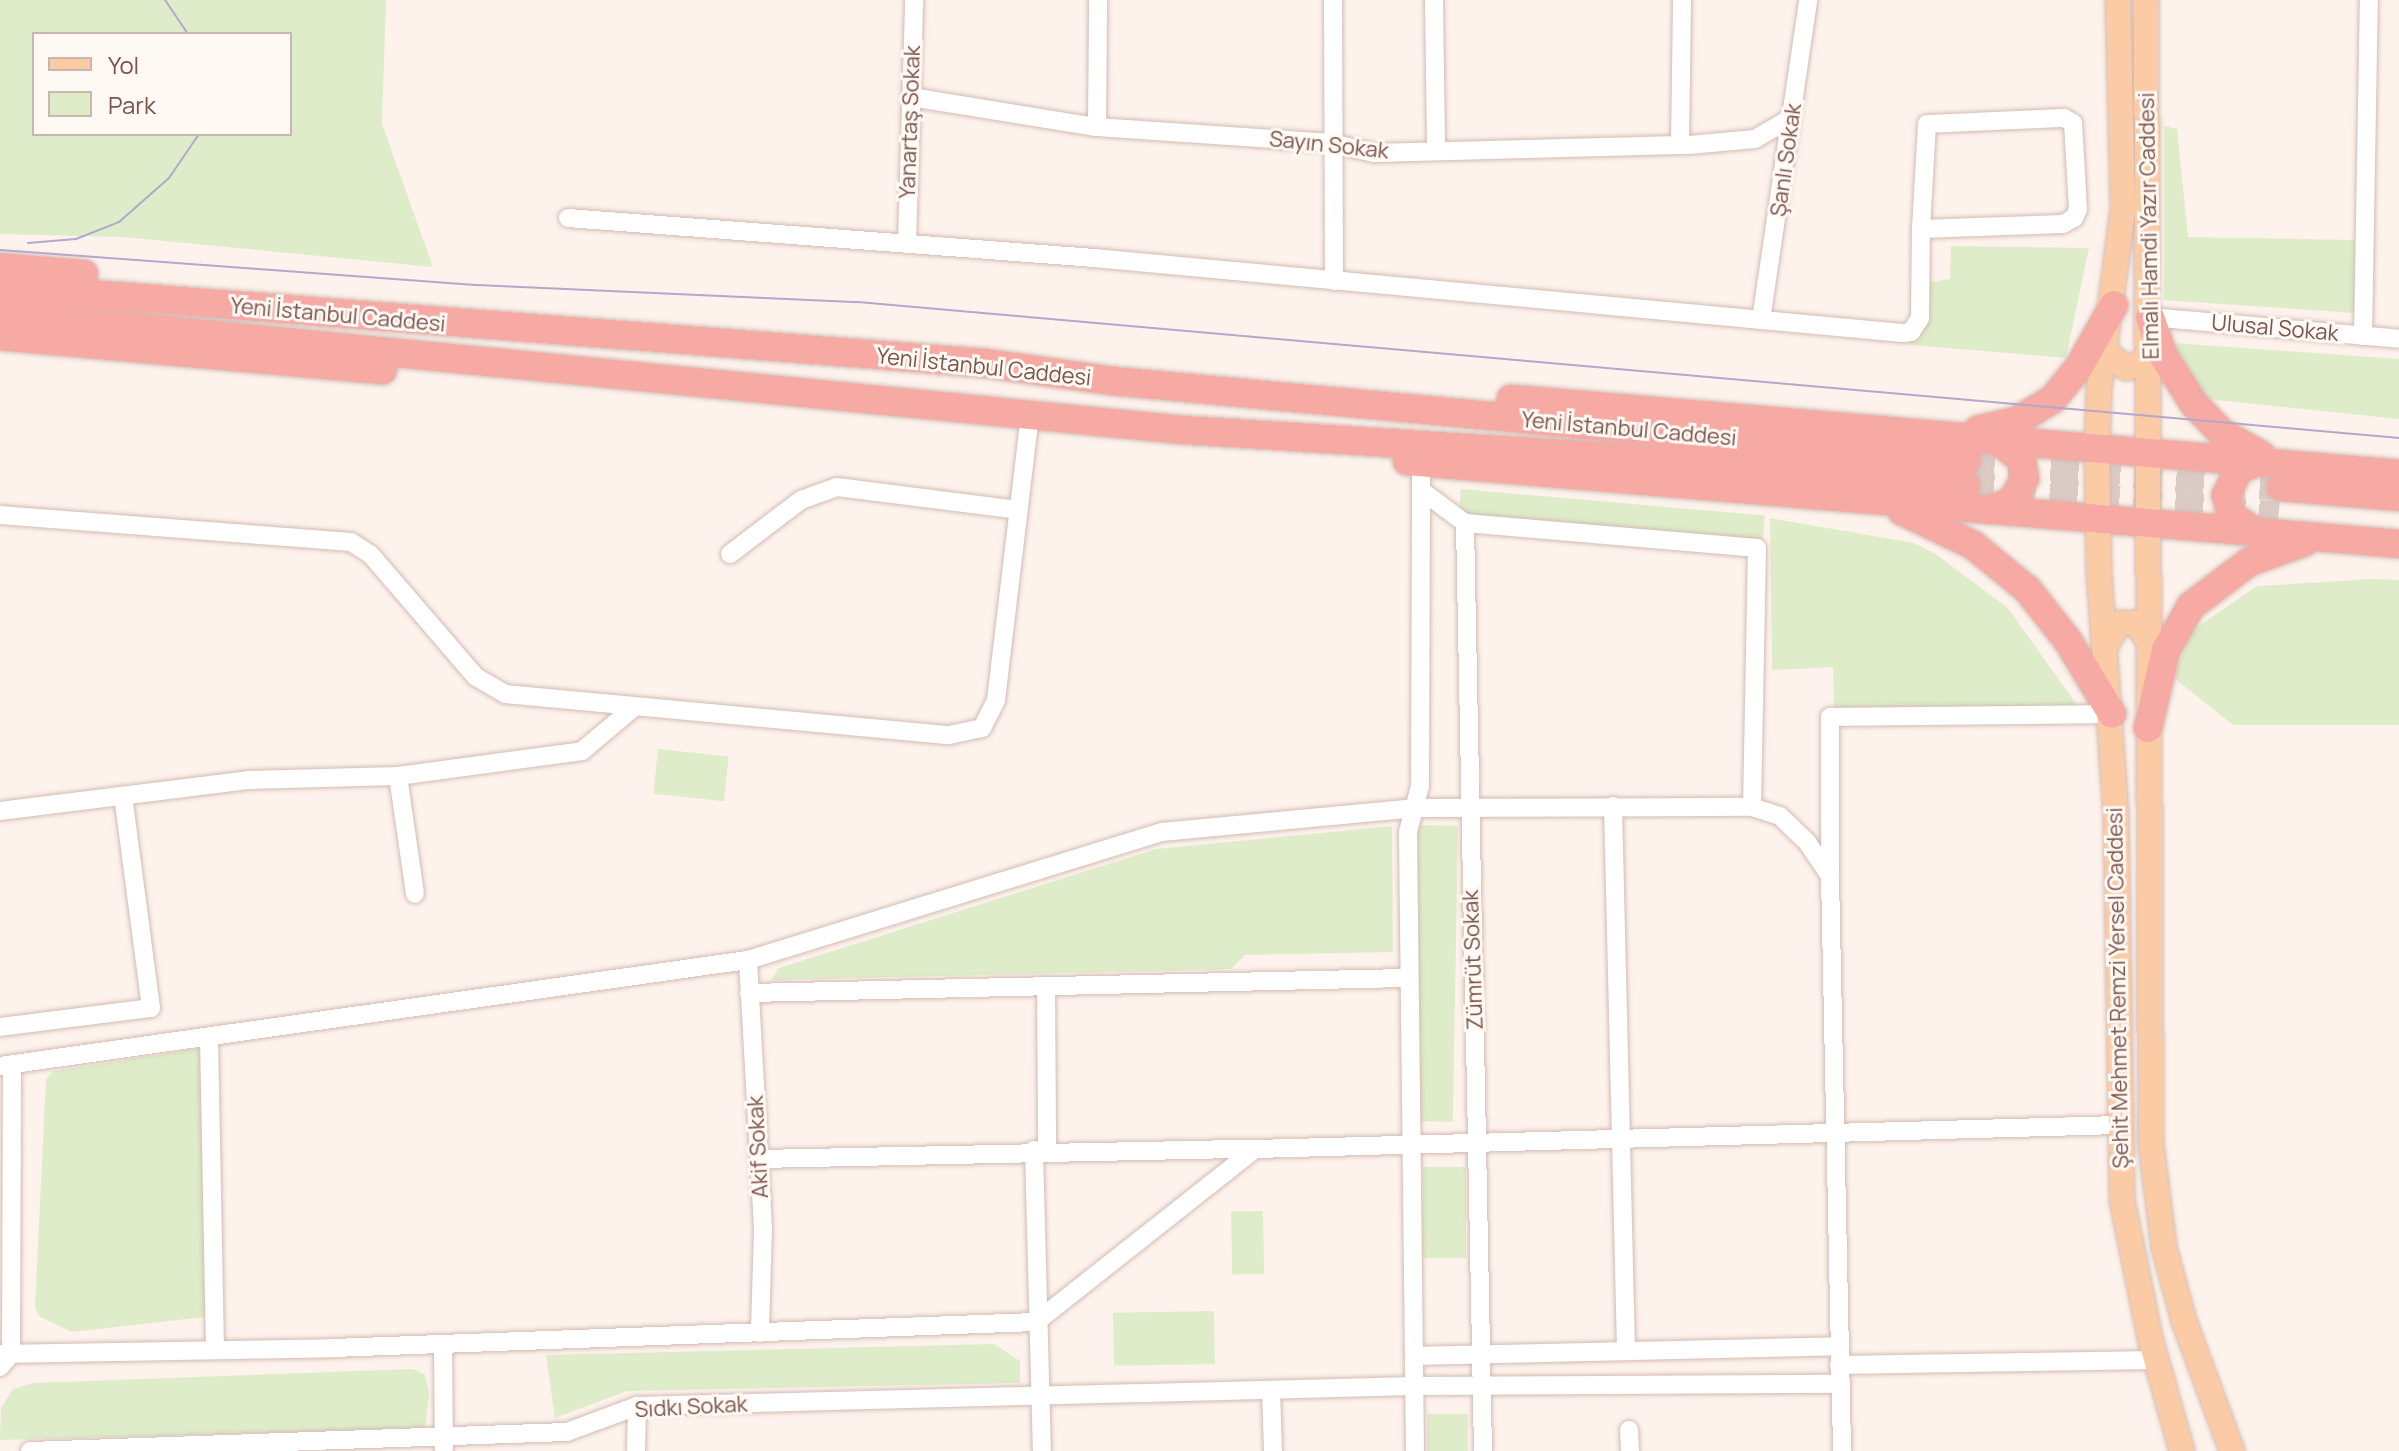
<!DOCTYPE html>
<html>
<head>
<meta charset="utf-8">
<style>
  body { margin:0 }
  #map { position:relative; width:2399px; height:1451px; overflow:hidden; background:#fdf3ec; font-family:Manrope,sans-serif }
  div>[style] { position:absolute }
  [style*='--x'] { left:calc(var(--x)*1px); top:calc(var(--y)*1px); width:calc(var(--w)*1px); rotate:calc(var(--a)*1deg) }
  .green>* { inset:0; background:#deecc9; transform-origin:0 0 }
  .highway-tunnel>* { height:28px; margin-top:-14px; transform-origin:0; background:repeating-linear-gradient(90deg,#dccbc4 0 28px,transparent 0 42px) }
  .roads { filter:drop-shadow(0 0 2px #d3bbb3) drop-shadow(0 0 2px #d3bbb3) }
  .minor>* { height:18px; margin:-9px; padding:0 9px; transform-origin:9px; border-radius:9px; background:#fff }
  .major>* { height:24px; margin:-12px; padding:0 12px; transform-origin:12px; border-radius:12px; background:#fbcba5 }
  .highway>* { height:28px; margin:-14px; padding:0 14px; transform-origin:14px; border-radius:14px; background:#f7a9a3 }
  .tram>* { height:2px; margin:-1px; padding:0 1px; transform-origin:1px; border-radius:1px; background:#b3a8c9 }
  span { translate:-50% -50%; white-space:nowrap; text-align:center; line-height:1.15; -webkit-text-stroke:6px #fff8f3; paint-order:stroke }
  .street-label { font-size:22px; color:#7a544d }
  .legend { position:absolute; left:32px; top:32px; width:260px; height:104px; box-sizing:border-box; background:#fff8f3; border:2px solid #cab6b1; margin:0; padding:10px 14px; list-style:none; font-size:24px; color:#7a544d }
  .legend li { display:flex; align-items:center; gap:16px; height:40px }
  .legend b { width:40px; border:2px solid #cab6b1 }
</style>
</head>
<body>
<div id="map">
  <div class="green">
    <i style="clip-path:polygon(evenodd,0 0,386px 0,382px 124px,433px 267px,123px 237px,0 234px,0 0,34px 34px,290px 34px,290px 134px,34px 134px,34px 34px)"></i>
    <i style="clip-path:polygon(2164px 126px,2177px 129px,2188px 237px,2355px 240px,2355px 313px,2164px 300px)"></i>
    <i style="clip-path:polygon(1951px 246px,2089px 248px,2066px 358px,1910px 345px,1910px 286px,1950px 279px)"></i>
    <i style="clip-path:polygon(2173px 343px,2399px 359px,2399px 419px,2208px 399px,2171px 349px)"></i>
    <i style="left:1461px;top:489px;width:305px;height:27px;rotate:5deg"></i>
    <i style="clip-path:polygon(1770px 518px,1914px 543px,1937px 555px,2008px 608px,2079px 708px,1834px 710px,1833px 667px,1772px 670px)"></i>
    <i style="clip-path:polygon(2373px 579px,2399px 580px,2399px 725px,2233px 725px,2174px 678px,2190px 632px,2257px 586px)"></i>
    <i style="left:658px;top:749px;width:71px;height:45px;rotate:6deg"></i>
    <i style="left:1418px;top:825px;width:40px;height:296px;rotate:1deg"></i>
    <i style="clip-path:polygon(1392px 826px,1393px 952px,1245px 955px,1231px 969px,771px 980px,779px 968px,1156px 849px)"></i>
    <i style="clip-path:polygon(203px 1048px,205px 1317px,72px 1332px,40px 1317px,35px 1308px,46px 1079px,54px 1071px)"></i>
    <i style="left:1423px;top:1167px;width:43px;height:91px"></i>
    <i style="left:1263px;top:1211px;width:63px;height:32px;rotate:89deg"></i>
    <i style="left:1214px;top:1311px;width:53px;height:101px;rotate:89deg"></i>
    <i style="clip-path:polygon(994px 1344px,1020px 1361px,1020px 1383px,627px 1391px,555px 1418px,546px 1355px)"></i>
    <i style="clip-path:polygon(413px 1369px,425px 1375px,429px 1393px,425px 1429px,0 1440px,1px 1408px,13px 1389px,33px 1383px)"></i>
    <i style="left:1468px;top:1414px;width:37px;height:41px;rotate:90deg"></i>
  </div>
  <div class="highway-tunnel">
    <i style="--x:1967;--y:460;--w:315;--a:4.9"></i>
    <i style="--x:1966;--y:485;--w:314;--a:5.5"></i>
  </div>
  <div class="roads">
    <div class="minor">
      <i style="--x:1333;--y:0;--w:281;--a:89.8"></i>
      <i style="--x:1434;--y:0;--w:151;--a:89.2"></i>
      <i style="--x:911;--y:97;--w:188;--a:9.2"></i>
      <i style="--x:1097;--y:127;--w:235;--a:3.9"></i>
      <i style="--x:1331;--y:143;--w:44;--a:13.1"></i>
      <i style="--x:1374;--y:153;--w:315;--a:-1.5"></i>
      <i style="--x:1689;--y:145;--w:66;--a:-5.2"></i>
      <i style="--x:1755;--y:139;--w:42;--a:-30.3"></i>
      <i style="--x:1097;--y:127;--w:127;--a:-89.5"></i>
      <i style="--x:1680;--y:145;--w:145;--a:-89.2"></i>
      <i style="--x:568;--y:218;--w:528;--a:4.35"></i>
      <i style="--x:1094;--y:258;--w:812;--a:5.3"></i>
      <i style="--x:1903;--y:333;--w:8;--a:-7"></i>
      <i style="--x:1911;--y:332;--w:17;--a:-57"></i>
      <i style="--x:1920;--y:318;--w:89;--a:-89.4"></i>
      <i style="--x:1921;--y:229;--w:142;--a:-2"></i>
      <i style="--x:2063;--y:224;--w:13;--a:-29"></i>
      <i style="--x:2074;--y:218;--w:10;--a:-66"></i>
      <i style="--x:2078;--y:209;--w:86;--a:-93.3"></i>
      <i style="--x:2073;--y:123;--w:10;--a:-151"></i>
      <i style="--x:2064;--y:118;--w:137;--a:177.5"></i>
      <i style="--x:1927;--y:124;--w:105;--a:93.3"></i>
      <i style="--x:907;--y:243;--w:243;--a:-88.3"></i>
      <i style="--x:2150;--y:317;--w:250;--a:5"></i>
      <i style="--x:1761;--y:320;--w:323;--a:-81.6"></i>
      <i style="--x:2363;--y:336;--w:336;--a:-89"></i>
      <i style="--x:1422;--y:491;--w:54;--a:36.7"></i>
      <i style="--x:1465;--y:523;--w:928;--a:88.89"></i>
      <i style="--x:0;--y:515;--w:352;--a:4.4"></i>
      <i style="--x:351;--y:542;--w:24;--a:33"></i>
      <i style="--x:371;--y:555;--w:161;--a:49.3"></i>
      <i style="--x:476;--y:677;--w:34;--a:30"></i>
      <i style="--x:505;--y:694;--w:446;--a:5.3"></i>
      <i style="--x:949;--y:735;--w:34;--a:-12"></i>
      <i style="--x:982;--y:728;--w:31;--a:-63"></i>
      <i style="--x:996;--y:700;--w:289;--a:-83.2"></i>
      <i style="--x:1465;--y:523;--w:293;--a:4.9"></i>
      <i style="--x:1757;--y:548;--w:259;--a:91.1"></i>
      <i style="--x:730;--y:554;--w:89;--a:-37.3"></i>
      <i style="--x:801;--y:500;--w:38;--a:-20"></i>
      <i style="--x:837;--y:487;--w:182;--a:7.2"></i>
      <i style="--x:398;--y:776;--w:119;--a:81.8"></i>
      <i style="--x:1613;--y:806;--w:545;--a:88.63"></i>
      <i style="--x:0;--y:811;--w:250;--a:-7.1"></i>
      <i style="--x:248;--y:780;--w:150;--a:-1.5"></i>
      <i style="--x:398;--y:776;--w:186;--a:-7.7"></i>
      <i style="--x:582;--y:751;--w:67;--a:-40.1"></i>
      <i style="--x:1830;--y:876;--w:159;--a:-90"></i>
      <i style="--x:1830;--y:717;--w:282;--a:-0.6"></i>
      <i style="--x:748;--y:960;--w:269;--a:86.8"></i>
      <i style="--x:763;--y:1229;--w:104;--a:91.7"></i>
      <i style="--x:1046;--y:988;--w:162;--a:89.6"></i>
      <i style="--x:749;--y:993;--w:658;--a:-1.31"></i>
      <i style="--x:0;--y:1027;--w:152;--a:-7.2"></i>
      <i style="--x:151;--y:1008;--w:214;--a:-97.5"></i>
      <i style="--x:209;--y:1037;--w:313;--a:88.9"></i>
      <i style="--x:0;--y:1066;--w:755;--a:-8.07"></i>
      <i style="--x:748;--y:960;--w:433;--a:-17.2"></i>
      <i style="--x:1162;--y:832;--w:253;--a:-5.4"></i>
      <i style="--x:1414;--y:808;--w:338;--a:-0.2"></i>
      <i style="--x:1752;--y:807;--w:29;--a:18"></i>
      <i style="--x:1780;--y:816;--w:37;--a:44"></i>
      <i style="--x:1807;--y:842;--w:41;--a:55.9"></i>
      <i style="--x:1830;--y:876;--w:575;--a:88.8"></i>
      <i style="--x:1034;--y:1150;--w:301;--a:88.5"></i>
      <i style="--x:759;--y:1159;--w:496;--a:-1.2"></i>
      <i style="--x:443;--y:1344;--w:105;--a:89.5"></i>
      <i style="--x:0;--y:1354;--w:333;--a:-1"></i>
      <i style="--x:333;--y:1348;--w:703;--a:-2.12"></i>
      <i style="--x:1036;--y:1322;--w:279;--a:-38.3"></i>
      <i style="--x:1255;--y:1149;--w:865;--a:-1.59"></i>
      <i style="--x:1414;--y:1356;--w:425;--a:-1.3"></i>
      <i style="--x:1839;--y:1365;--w:318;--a:-0.9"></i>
      <i style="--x:0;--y:1367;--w:17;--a:-50"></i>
      <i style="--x:11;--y:1354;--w:289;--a:-89.8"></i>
      <i style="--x:1271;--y:1390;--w:61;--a:88.1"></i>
      <i style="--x:1629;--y:1430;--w:21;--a:87"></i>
      <i style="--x:30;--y:1451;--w:537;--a:-2.03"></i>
      <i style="--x:567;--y:1432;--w:75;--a:-20.4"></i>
      <i style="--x:637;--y:1406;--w:777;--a:-1.47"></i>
      <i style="--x:1414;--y:1386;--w:426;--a:-0.3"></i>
      <i style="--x:636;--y:1451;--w:45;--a:-88.7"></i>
      <i style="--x:1415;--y:1451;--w:619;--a:-90.65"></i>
      <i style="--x:1408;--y:832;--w:48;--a:-75.4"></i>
      <i style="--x:1420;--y:786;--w:323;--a:-89.8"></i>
    </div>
    <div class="major">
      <i style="--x:2118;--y:0;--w:210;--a:88.6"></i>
      <i style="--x:2123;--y:210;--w:183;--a:97.6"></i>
      <i style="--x:2099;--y:391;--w:57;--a:92"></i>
      <i style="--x:2097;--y:448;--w:123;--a:89.1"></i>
      <i style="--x:2099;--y:571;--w:244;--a:86"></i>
      <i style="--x:2116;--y:814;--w:386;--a:89.1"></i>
      <i style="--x:2122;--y:1200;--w:141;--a:78.5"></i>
      <i style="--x:2150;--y:1338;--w:117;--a:74.2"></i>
      <i style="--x:2146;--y:0;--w:1145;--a:89.75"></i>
      <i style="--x:2151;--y:1145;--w:103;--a:82.7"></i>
      <i style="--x:2164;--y:1247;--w:77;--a:74.9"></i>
      <i style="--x:2184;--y:1321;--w:139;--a:69.7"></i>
      <i style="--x:2105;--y:352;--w:26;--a:37"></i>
      <i style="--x:2126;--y:368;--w:15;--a:-16"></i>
      <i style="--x:2140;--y:364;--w:17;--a:-54"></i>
      <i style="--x:2105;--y:647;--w:28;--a:-60"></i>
      <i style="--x:2119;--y:623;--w:17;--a:0"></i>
      <i style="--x:2136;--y:623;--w:21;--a:55"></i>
    </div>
    <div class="highway">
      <i style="--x:0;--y:267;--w:84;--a:4.8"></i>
      <i style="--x:0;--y:287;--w:987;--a:4.42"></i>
      <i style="--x:984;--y:363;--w:130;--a:7.9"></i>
      <i style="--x:1113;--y:381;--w:858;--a:5.29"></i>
      <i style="--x:0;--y:314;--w:1190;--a:5.6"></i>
      <i style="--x:1184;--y:430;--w:540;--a:3.61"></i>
      <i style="--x:1723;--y:464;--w:244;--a:4.9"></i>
      <i style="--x:2150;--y:317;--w:40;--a:71.1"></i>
      <i style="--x:2163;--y:355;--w:58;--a:57.7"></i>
      <i style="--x:2194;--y:404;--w:40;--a:46"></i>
      <i style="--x:2222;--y:433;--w:45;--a:29.4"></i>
      <i style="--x:0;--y:336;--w:384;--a:5.1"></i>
      <i style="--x:1511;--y:399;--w:891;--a:4.83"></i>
      <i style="--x:1978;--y:430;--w:40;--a:-13"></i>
      <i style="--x:2017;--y:421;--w:42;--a:-31.4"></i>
      <i style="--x:2053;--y:399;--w:41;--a:-50.9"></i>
      <i style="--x:2079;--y:367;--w:71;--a:-60.6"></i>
      <i style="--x:1407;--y:461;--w:995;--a:4.78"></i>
      <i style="--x:2281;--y:487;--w:118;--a:4.8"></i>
      <i style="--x:1989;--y:510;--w:25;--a:-21"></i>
      <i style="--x:2012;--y:501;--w:26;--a:-61"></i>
      <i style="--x:2025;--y:478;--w:19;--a:-102"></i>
      <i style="--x:2021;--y:459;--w:31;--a:-142"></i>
      <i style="--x:1902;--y:511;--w:79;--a:25.6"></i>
      <i style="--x:1973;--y:545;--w:71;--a:39.3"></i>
      <i style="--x:2028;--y:590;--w:65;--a:51.9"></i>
      <i style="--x:2068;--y:641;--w:85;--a:58.9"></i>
      <i style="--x:2256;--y:532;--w:30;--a:-146"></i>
      <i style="--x:2231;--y:515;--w:21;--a:-104"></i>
      <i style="--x:2226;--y:495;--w:29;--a:-63"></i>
      <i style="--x:2239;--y:469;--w:23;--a:-20"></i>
      <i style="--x:2148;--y:728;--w:80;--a:-77"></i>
      <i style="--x:2166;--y:650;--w:51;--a:-60.4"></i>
      <i style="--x:2191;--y:606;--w:73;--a:-37.2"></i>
      <i style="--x:2249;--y:562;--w:59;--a:-19.7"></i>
    </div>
  </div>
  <div class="tram">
    <i style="--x:165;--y:0;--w:41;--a:55.9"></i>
    <i style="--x:28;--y:243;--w:48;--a:-4.8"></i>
    <i style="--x:76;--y:239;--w:46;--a:-21.6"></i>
    <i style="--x:119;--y:222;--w:67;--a:-41.3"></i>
    <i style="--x:169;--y:178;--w:53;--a:-55.7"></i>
    <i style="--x:0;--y:250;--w:479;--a:4.2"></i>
    <i style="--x:478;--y:285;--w:380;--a:2.6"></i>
    <i style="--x:858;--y:302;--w:1547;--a:5.04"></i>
  </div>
  <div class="street-label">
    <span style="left:910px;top:122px;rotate:-88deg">Yanartaş Sokak</span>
    <span style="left:1329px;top:145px;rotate:6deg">Sayın Sokak</span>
    <span style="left:1786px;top:160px;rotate:-82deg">Şanlı Sokak</span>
    <span style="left:2149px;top:226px;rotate:-91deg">Elmalı Hamdi Yazır Caddesi</span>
    <span style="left:338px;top:315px;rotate:5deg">Yeni İstanbul Caddesi</span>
    <span style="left:2275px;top:328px;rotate:5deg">Ulusal Sokak</span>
    <span style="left:984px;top:367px;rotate:6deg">Yeni İstanbul Caddesi</span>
    <span style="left:1629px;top:429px;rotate:5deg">Yeni İstanbul Caddesi</span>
    <span style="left:1473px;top:960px;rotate:-92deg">Zümrüt Sokak</span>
    <span style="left:2118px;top:988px;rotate:-91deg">Şehit Mehmet Remzi Yersel Caddesi</span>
    <span style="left:758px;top:1147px;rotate:-93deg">Akif Sokak</span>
    <span style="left:691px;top:1407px;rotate:-3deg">Sıdkı Sokak</span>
  </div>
  <ul class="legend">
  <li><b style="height:10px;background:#fbcba5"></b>Yol</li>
  <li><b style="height:22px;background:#deecc9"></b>Park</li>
  </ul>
</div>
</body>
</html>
